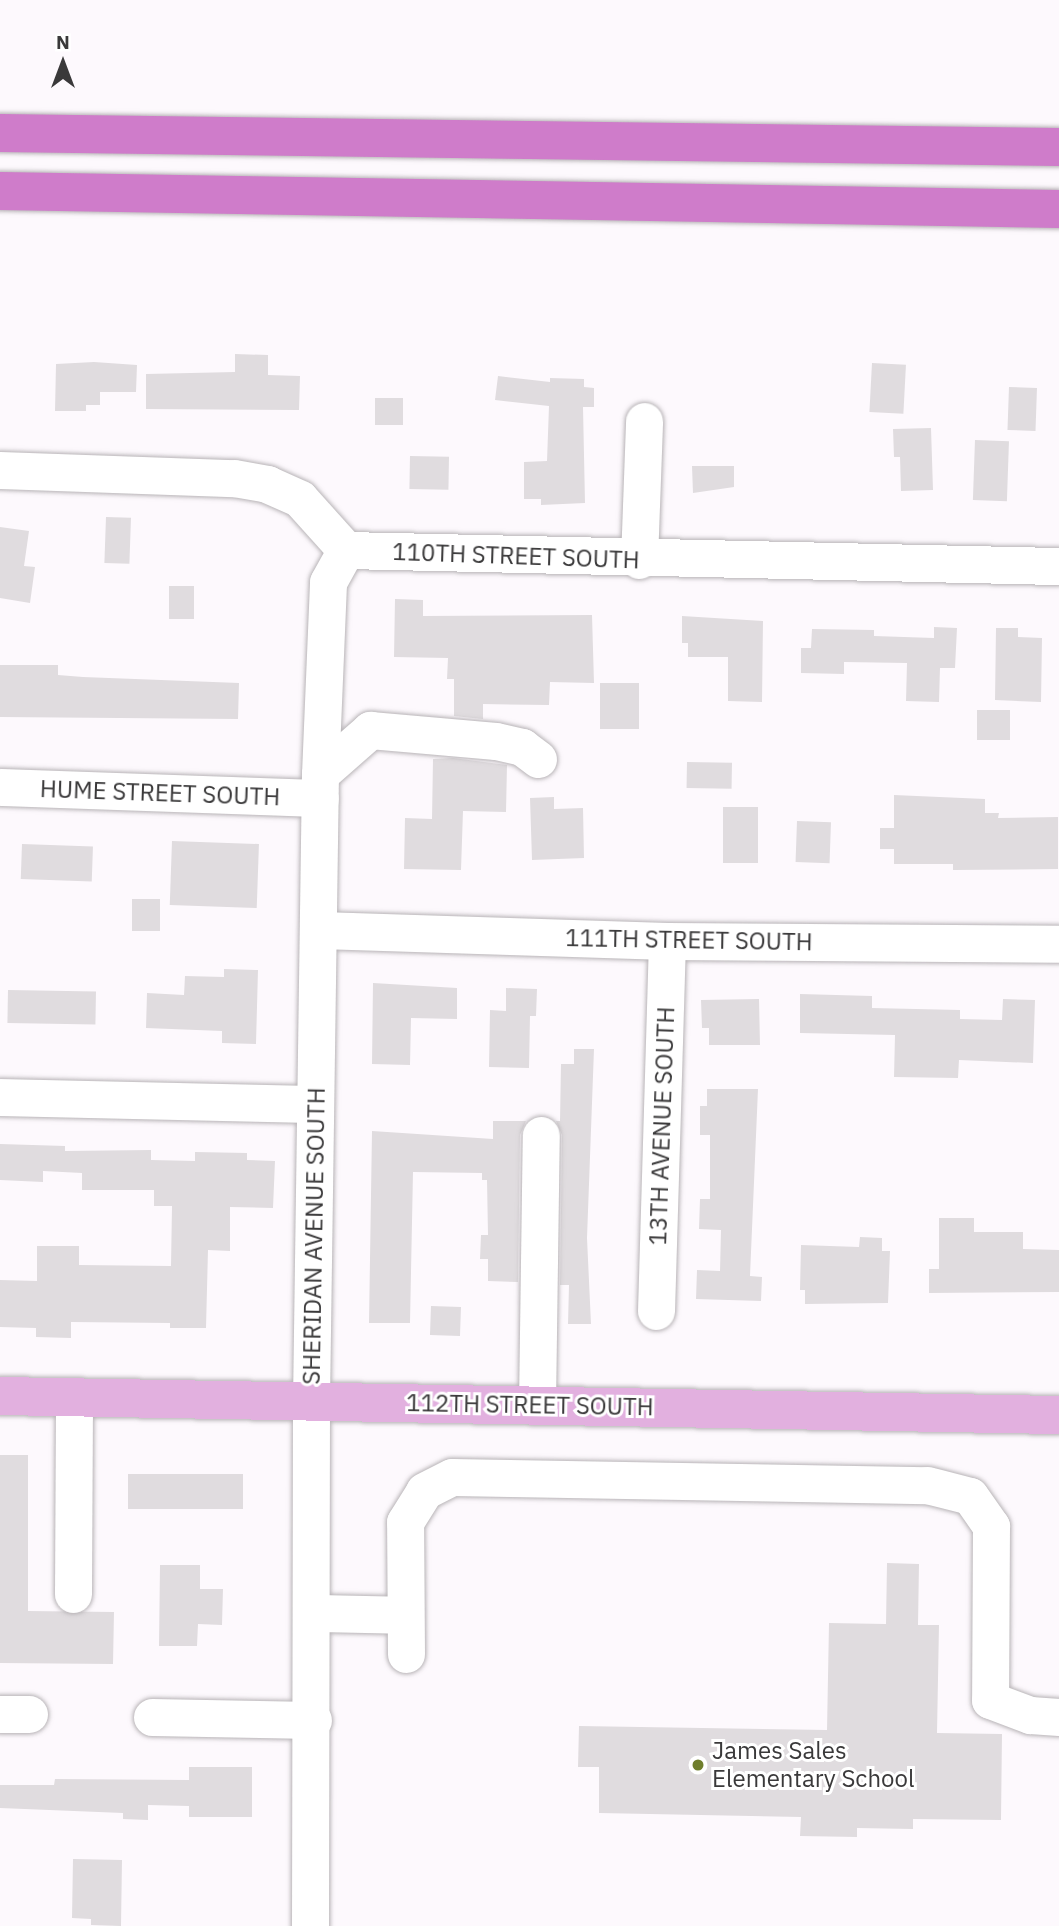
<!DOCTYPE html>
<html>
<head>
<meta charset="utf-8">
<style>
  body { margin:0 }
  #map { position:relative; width:1059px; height:1926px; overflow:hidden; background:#fdf9fd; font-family:"IBM Plex Sans",sans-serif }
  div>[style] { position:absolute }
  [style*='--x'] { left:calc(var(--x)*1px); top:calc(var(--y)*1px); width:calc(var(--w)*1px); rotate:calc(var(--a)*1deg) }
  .building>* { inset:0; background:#e0dcdf; transform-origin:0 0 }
  .roads { filter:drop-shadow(0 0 2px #b8b4b7) drop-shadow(0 0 2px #b8b4b7) }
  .minor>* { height:37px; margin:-18.5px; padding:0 18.5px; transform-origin:18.5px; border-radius:18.5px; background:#fff }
  .major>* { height:38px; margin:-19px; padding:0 19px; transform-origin:19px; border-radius:19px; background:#e2b0df }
  .highway>* { height:38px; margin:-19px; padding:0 19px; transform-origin:19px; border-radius:19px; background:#cf7cca }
  .dots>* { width:19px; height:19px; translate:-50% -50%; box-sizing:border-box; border:4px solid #fff; border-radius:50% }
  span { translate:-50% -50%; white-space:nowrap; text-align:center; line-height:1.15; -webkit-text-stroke:6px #fff; paint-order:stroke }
  .street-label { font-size:24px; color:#3a393a }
  .poi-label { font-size:24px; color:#3a393a }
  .left { translate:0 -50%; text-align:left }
  .north { position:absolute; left:28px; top:28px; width:70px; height:70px; -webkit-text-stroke:5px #fff; paint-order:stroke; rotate:0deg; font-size:19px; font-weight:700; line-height:28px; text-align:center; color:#3a393a }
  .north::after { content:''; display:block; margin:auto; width:24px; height:32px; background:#3a393a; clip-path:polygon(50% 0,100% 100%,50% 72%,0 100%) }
</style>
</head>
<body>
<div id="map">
  <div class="building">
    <i style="clip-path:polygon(235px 354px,268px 355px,268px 375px,300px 376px,299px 410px,146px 409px,146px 374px,235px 372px)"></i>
    <i style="clip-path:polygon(94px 362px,137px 365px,136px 392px,100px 392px,100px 405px,86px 405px,86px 411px,55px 411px,56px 364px)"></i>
    <i style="left:872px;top:363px;width:34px;height:49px;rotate:3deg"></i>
    <i style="clip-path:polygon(498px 376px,550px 382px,550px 378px,584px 379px,584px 387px,594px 388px,594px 407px,583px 407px,585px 503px,541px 505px,541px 499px,524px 499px,524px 462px,547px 461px,549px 406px,495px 400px)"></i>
    <i style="left:1009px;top:387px;width:28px;height:43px;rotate:2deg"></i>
    <i style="left:375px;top:398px;width:28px;height:27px"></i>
    <i style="clip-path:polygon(931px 428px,933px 490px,901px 491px,900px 457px,894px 457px,893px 429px)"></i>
    <i style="left:975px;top:440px;width:34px;height:60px;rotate:2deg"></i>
    <i style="left:410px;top:456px;width:39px;height:33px;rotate:1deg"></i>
    <i style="clip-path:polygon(692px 466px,734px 466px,734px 487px,693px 493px)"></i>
    <i style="left:106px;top:517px;width:25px;height:46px;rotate:2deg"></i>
    <i style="clip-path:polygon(0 527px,29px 531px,24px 566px,35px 567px,30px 603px,0 598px)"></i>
    <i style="left:169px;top:586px;width:25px;height:33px"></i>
    <i style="clip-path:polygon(395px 599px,423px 600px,423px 616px,592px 615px,594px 683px,550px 682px,549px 705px,483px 704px,483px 719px,454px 716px,454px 679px,447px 679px,448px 658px,394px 657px)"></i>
    <i style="clip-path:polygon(682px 616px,763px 621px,762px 702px,728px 701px,728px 657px,688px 657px,688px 643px,682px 643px)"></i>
    <i style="clip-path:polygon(934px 627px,957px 628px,955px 668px,940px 668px,939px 702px,906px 701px,907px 663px,844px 662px,844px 674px,801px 673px,801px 648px,811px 648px,812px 629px,874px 630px,874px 636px,934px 638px)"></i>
    <i style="clip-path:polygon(996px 628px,1018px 628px,1018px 637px,1042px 638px,1041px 702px,995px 700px)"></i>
    <i style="clip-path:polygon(0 665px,58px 665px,58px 675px,83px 677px,239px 683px,238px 719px,0 717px)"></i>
    <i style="left:600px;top:683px;width:39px;height:46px"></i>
    <i style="left:977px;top:710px;width:33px;height:30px"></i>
    <i style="clip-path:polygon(453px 758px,507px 765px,506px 812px,463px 811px,461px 870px,404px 869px,405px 818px,432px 819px,433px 759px)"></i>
    <i style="left:687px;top:762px;width:45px;height:26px;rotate:1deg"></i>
    <i style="clip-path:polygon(894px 795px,985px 799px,985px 813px,999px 813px,998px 818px,1058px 817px,1058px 869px,953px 870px,953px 864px,894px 864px,894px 849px,880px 849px,880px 828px,894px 828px)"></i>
    <i style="clip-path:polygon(554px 797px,554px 809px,583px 808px,584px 858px,532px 860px,530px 798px)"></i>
    <i style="left:723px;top:807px;width:35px;height:56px"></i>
    <i style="left:797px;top:821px;width:34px;height:41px;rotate:2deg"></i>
    <i style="left:172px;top:841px;width:87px;height:64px;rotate:2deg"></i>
    <i style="left:22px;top:844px;width:71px;height:35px;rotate:2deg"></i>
    <i style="left:132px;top:899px;width:28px;height:32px"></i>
    <i style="clip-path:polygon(224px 969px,258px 970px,256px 1044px,222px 1043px,222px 1031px,146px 1028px,147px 993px,184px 995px,185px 976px,224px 977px)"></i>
    <i style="clip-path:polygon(373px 983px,457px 988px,457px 1019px,411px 1018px,410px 1065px,372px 1064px)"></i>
    <i style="clip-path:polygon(506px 988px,537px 989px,536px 1016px,530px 1016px,529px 1068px,489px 1067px,490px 1010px,506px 1011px)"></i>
    <i style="left:8px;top:990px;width:88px;height:33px;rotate:1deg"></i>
    <i style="clip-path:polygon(800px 994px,872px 996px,872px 1008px,960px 1010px,960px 1019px,1002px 1020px,1003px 999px,1035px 1000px,1033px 1063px,959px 1060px,958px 1078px,894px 1077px,895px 1035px,800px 1033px)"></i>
    <i style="clip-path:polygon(759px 999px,760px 1045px,709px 1045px,709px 1028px,702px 1028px,701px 1000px)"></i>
    <i style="clip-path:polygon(574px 1049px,594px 1049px,587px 1238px,591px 1324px,568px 1324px,569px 1285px,560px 1285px,562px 1135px,556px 1121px,560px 1121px,561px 1064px,574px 1064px)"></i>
    <i style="clip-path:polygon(707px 1089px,758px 1089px,750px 1276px,762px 1277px,761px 1301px,696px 1299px,697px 1270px,720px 1271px,721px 1230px,699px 1229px,700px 1199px,710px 1199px,710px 1135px,700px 1135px,700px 1106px,707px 1106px)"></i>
    <i style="clip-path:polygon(493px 1121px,526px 1121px,520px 1135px,518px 1282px,488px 1281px,488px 1259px,480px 1259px,481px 1235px,488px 1235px,487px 1180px,482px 1180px,482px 1173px,413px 1172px,410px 1323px,369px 1323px,372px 1131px,493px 1139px)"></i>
    <i style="clip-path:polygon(0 1144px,65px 1146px,65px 1151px,151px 1150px,151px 1160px,195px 1161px,195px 1152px,247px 1153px,247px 1160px,275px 1161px,273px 1208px,230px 1207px,230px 1251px,208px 1250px,206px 1328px,170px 1328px,170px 1323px,71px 1322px,71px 1338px,36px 1337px,36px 1328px,0 1327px,0 1280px,37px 1281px,37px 1246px,79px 1246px,79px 1265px,171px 1266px,172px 1206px,154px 1206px,154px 1190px,82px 1190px,82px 1173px,43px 1171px,43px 1182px,0 1180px)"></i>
    <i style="clip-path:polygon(939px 1218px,974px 1218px,974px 1232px,1023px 1232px,1023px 1249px,1059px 1250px,1059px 1292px,929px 1293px,929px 1269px,939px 1269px)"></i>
    <i style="clip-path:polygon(860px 1237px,882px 1238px,882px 1251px,890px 1251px,888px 1303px,805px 1304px,805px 1290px,800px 1290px,801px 1245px,859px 1247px)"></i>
    <i style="left:431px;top:1306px;width:30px;height:29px;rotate:2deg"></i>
    <i style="clip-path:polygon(0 1455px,28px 1455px,28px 1611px,114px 1612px,113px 1664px,0 1663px)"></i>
    <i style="left:128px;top:1474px;width:115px;height:35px"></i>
    <i style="clip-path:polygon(887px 1563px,919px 1564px,918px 1625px,939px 1625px,937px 1733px,1002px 1734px,1001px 1820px,913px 1819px,913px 1829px,857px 1828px,857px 1837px,800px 1836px,801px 1817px,599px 1813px,599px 1767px,578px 1767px,579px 1726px,827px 1730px,829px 1623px,886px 1624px)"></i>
    <i style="clip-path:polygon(160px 1565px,200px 1565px,200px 1589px,223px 1589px,222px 1625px,198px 1624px,197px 1646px,159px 1646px)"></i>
    <i style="clip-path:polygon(189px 1767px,252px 1767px,252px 1817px,189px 1817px,189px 1806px,148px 1805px,148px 1820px,123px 1819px,123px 1813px,0 1808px,0 1785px,54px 1785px,55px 1779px,189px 1780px)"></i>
    <i style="clip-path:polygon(73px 1859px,122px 1860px,121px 1926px,91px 1925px,91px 1919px,72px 1918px)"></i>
  </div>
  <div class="roads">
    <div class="minor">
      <i style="--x:0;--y:470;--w:234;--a:2"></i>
      <i style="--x:234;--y:478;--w:34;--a:10"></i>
      <i style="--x:267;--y:484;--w:36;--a:24"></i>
      <i style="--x:300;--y:499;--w:69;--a:48"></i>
      <i style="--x:346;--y:550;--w:713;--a:1.29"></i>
      <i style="--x:639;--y:560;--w:139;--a:-87.9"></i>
      <i style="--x:320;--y:774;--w:67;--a:-41.3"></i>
      <i style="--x:370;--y:730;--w:126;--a:5"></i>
      <i style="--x:496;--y:741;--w:27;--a:13"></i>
      <i style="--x:522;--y:747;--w:20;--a:37"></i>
      <i style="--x:0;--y:787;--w:320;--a:2"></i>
      <i style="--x:320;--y:930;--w:347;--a:1.8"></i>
      <i style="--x:667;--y:941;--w:392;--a:0.4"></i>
      <i style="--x:0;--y:1097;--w:315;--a:1.3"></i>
      <i style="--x:656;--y:1311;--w:370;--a:-88.3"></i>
      <i style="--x:537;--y:1405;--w:270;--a:-89.2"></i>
      <i style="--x:73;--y:1594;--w:197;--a:-89.7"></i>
      <i style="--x:313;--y:1613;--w:92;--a:1.2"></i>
      <i style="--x:406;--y:1654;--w:132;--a:-90.4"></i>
      <i style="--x:405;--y:1522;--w:36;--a:-58"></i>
      <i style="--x:424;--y:1491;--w:31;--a:-27"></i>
      <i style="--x:452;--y:1477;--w:475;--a:1"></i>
      <i style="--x:927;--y:1485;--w:44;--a:14.3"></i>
      <i style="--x:970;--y:1496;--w:37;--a:55"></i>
      <i style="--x:991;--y:1526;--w:174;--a:90.3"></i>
      <i style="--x:990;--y:1700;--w:43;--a:20.6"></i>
      <i style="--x:1030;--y:1715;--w:29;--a:4"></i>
      <i style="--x:0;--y:1714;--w:29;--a:0"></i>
      <i style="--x:152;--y:1717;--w:161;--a:1.1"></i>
      <i style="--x:310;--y:1926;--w:525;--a:-89.89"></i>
      <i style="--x:311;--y:1401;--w:627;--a:-89.18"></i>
      <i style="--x:320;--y:774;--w:192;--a:-87.6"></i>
      <i style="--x:328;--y:582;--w:37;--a:-61"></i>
    </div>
    <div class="major">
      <i style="--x:0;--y:1396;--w:1059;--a:1.03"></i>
    </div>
    <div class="highway">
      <i style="--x:0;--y:133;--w:1059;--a:0.76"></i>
      <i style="--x:0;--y:191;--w:1059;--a:0.97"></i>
    </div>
  </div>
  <div class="dots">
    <i style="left:698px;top:1765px;background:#6f7e2c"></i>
  </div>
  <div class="street-label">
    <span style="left:516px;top:556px;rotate:2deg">110TH STREET SOUTH</span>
    <span style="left:160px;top:793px;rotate:2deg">HUME STREET SOUTH</span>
    <span style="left:689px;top:940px;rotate:1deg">111TH STREET SOUTH</span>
    <span style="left:662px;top:1126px;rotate:-88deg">13TH AVENUE SOUTH</span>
    <span style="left:314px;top:1236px;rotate:-89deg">SHERIDAN AVENUE SOUTH</span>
    <span style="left:530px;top:1405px;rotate:1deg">112TH STREET SOUTH</span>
  </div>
  <div class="poi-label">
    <span class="left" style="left:712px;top:1765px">James Sales<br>Elementary School</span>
  </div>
  <div class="north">N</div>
</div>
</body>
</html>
